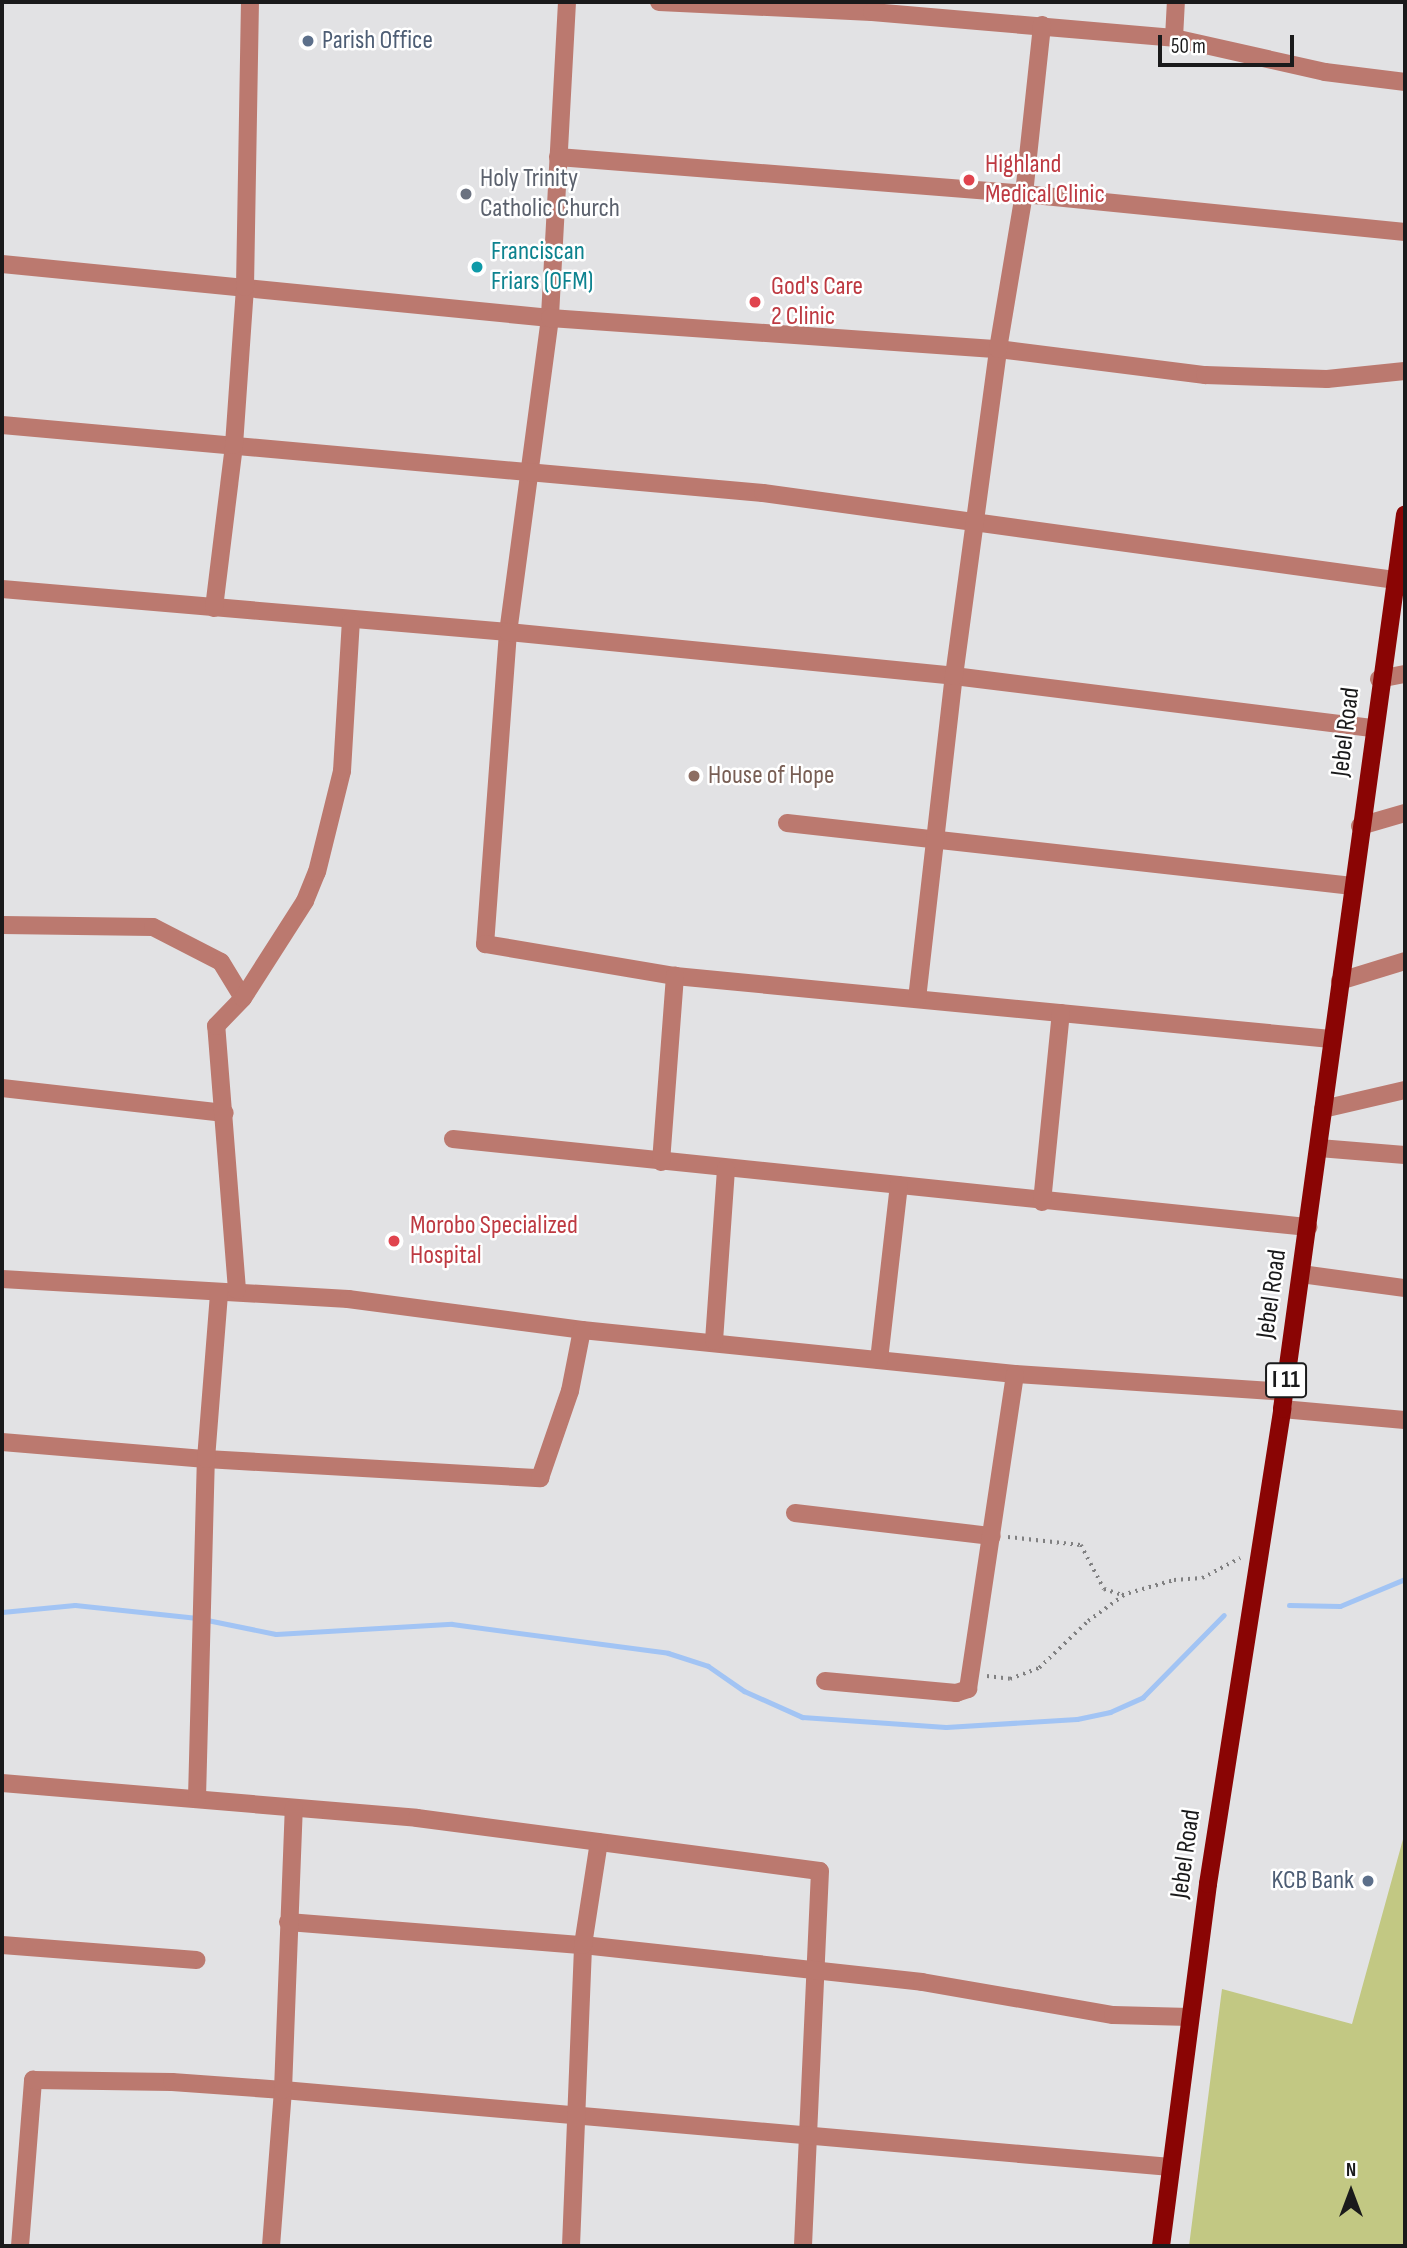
<!DOCTYPE html>
<html>
<head>
<meta charset="utf-8">
<style>
  body { margin:0 }
  #map { position:relative; width:1407px; height:2248px; overflow:hidden; background:#e2e2e4; font-family:"Sofia Sans Condensed",sans-serif }
  div>[style] { position:absolute }
  [style*='--x'] { left:calc(var(--x)*1px); top:calc(var(--y)*1px); width:calc(var(--w)*1px); rotate:calc(var(--a)*1deg) }
  .green>* { inset:0; background:#c2c883 }
  .stream>* { height:5px; margin:-2.5px; padding:0 2.5px; transform-origin:2.5px; border-radius:2.5px; background:#a2c4f4 }
  .path>* { height:3.5px; margin-top:-1.75px; transform-origin:0; background:repeating-linear-gradient(90deg,#808081 0 2px,transparent 0 7px) }
  .street>* { height:18px; margin:-9px; padding:0 9px; transform-origin:9px; border-radius:9px; background:#bb796f }
  .primary>* { height:18px; margin:-9px; padding:0 9px; transform-origin:9px; border-radius:9px; background:#8a0504 }
  .dots>* { width:19px; height:19px; translate:-50% -50%; box-sizing:border-box; border:4px solid #fff; border-radius:50% }
  span { translate:-50% -50%; white-space:nowrap; text-align:center; line-height:1.15; -webkit-text-stroke:5px #fff; paint-order:stroke }
  .shield-label span { padding:2px 5px; background:#fff; border:2px solid; border-radius:5px; -webkit-text-stroke-width:0 }
  .shield-label { font-size:24px; color:#1a1a1b; font-weight:700 }
  .service-label { font-size:26px; color:#4e5e75 }
  .left { translate:0 -50%; text-align:left }
  .right { translate:-100% -50%; text-align:right }
  .health-label { font-size:26px; color:#be3a42 }
  .worship-label { font-size:26px; color:#5b616d }
  .culture-label { font-size:26px; color:#0d838f }
  .street-label { font-size:26px; color:#1a1a1b }
  .education-label { font-size:26px; color:#785e54 }
  .frame { position:absolute; inset:0; border:4px solid #1a1a1b; pointer-events:none }
  .north { position:absolute; left:1316px; top:2157px; width:70px; height:70px; -webkit-text-stroke:5px #fff; paint-order:stroke; rotate:0deg; font-size:19px; font-weight:700; line-height:28px; text-align:center; color:#1a1a1b }
  .north::after { content:''; display:block; margin:auto; width:24px; height:32px; background:#1a1a1b; clip-path:polygon(50% 0,100% 100%,50% 72%,0 100%) }
  .scale { position:absolute; left:1158px; top:35px; width:136px; height:32px; box-sizing:border-box; border:4px solid #1a1a1b; border-top:0; padding-left:9px; font-size:21px; line-height:24px; white-space:nowrap; color:#1a1a1b; -webkit-text-stroke:5px #fff; paint-order:stroke }
</style>
</head>
<body>
<div id="map">
  <div class="green">
    <i style="clip-path:polygon(1405px 1832px,1405px 2246px,1189px 2246px,1222px 1989px,1352px 2024px)"></i>
  </div>
  <div class="stream">
    <i style="--x:1289;--y:1605;--w:51;--a:1.1"></i>
    <i style="--x:1340;--y:1606;--w:70;--a:-22.6"></i>
    <i style="--x:2;--y:1612;--w:73;--a:-5.5"></i>
    <i style="--x:75;--y:1605;--w:123;--a:6.1"></i>
    <i style="--x:207;--y:1620;--w:70;--a:11.5"></i>
    <i style="--x:276;--y:1634;--w:176;--a:-3.3"></i>
    <i style="--x:452;--y:1624;--w:218;--a:7.6"></i>
    <i style="--x:668;--y:1653;--w:42;--a:18"></i>
    <i style="--x:708;--y:1666;--w:44;--a:34.8"></i>
    <i style="--x:744;--y:1691;--w:64;--a:24.1"></i>
    <i style="--x:802;--y:1717;--w:144;--a:4"></i>
    <i style="--x:946;--y:1727;--w:131;--a:-3.5"></i>
    <i style="--x:1077;--y:1719;--w:34;--a:-12"></i>
    <i style="--x:1110;--y:1712;--w:36;--a:-24"></i>
    <i style="--x:1143;--y:1697;--w:115;--a:-45.4"></i>
  </div>
  <div class="path">
    <i style="--x:1008;--y:1537;--w:73;--a:6.3"></i>
    <i style="--x:1081;--y:1545;--w:50;--a:62.4"></i>
    <i style="--x:1104;--y:1589;--w:19;--a:18"></i>
    <i style="--x:1122;--y:1595;--w:54;--a:-16.1"></i>
    <i style="--x:1174;--y:1580;--w:28;--a:-4"></i>
    <i style="--x:1202;--y:1578;--w:43;--a:-27.8"></i>
    <i style="--x:987;--y:1676;--w:23;--a:7"></i>
    <i style="--x:1010;--y:1679;--w:31;--a:-21"></i>
    <i style="--x:1039;--y:1668;--w:68;--a:-43.8"></i>
    <i style="--x:1088;--y:1621;--w:44;--a:-35.8"></i>
  </div>
  <div class="street">
    <i style="--x:567;--y:2;--w:316;--a:93.1"></i>
    <i style="--x:550;--y:318;--w:317;--a:97.6"></i>
    <i style="--x:508;--y:632;--w:313;--a:94.2"></i>
    <i style="--x:485;--y:944;--w:193;--a:9.6"></i>
    <i style="--x:675;--y:976;--w:659;--a:5.49"></i>
    <i style="--x:659;--y:2;--w:213;--a:2.7"></i>
    <i style="--x:872;--y:12;--w:303;--a:4.9"></i>
    <i style="--x:1174;--y:38;--w:155;--a:12.7"></i>
    <i style="--x:1325;--y:72;--w:81;--a:7.1"></i>
    <i style="--x:1174;--y:38;--w:36;--a:-87"></i>
    <i style="--x:558;--y:157;--w:467;--a:4.5"></i>
    <i style="--x:1024;--y:194;--w:383;--a:5.7"></i>
    <i style="--x:2;--y:264;--w:551;--a:5.63"></i>
    <i style="--x:550;--y:318;--w:449;--a:4"></i>
    <i style="--x:998;--y:349;--w:209;--a:7.2"></i>
    <i style="--x:1205;--y:375;--w:122;--a:1.9"></i>
    <i style="--x:1327;--y:379;--w:78;--a:-5.9"></i>
    <i style="--x:2;--y:425;--w:764;--a:5.11"></i>
    <i style="--x:763;--y:493;--w:639;--a:7.83"></i>
    <i style="--x:2;--y:589;--w:508;--a:4.86"></i>
    <i style="--x:508;--y:632;--w:448;--a:5.6"></i>
    <i style="--x:954;--y:676;--w:423;--a:7.1"></i>
    <i style="--x:214;--y:608;--w:164;--a:-83"></i>
    <i style="--x:234;--y:445;--w:158;--a:-86"></i>
    <i style="--x:245;--y:287;--w:285;--a:-89"></i>
    <i style="--x:1379;--y:679;--w:26;--a:-11"></i>
    <i style="--x:787;--y:823;--w:569;--a:6.35"></i>
    <i style="--x:1360;--y:826;--w:47;--a:-16.1"></i>
    <i style="--x:2;--y:925;--w:151;--a:0.8"></i>
    <i style="--x:153;--y:927;--w:76;--a:27.2"></i>
    <i style="--x:221;--y:962;--w:42;--a:58.6"></i>
    <i style="--x:1340;--y:981;--w:68;--a:-17.1"></i>
    <i style="--x:917;--y:999;--w:325;--a:-83.5"></i>
    <i style="--x:954;--y:676;--w:330;--a:-82.3"></i>
    <i style="--x:998;--y:349;--w:157;--a:-80.5"></i>
    <i style="--x:1024;--y:194;--w:170;--a:-83.9"></i>
    <i style="--x:2;--y:1088;--w:224;--a:6.4"></i>
    <i style="--x:1323;--y:1109;--w:84;--a:-13"></i>
    <i style="--x:453;--y:1139;--w:860;--a:5.88"></i>
    <i style="--x:1319;--y:1148;--w:86;--a:4.7"></i>
    <i style="--x:661;--y:1162;--w:187;--a:-85.7"></i>
    <i style="--x:1042;--y:1202;--w:190;--a:-84.3"></i>
    <i style="--x:1301;--y:1274;--w:105;--a:7.7"></i>
    <i style="--x:2;--y:1279;--w:347;--a:3.3"></i>
    <i style="--x:348;--y:1299;--w:236;--a:7.5"></i>
    <i style="--x:582;--y:1330;--w:435;--a:5.8"></i>
    <i style="--x:1015;--y:1374;--w:270;--a:3.8"></i>
    <i style="--x:237;--y:1290;--w:265;--a:-94.5"></i>
    <i style="--x:216;--y:1026;--w:39;--a:-46"></i>
    <i style="--x:243;--y:998;--w:115;--a:-57.4"></i>
    <i style="--x:305;--y:901;--w:31;--a:-68"></i>
    <i style="--x:317;--y:872;--w:104;--a:-76.1"></i>
    <i style="--x:342;--y:771;--w:150;--a:-86.6"></i>
    <i style="--x:714;--y:1341;--w:173;--a:-86"></i>
    <i style="--x:879;--y:1360;--w:176;--a:-83.5"></i>
    <i style="--x:1282;--y:1409;--w:123;--a:5.1"></i>
    <i style="--x:2;--y:1442;--w:205;--a:4.8"></i>
    <i style="--x:206;--y:1459;--w:335;--a:3.3"></i>
    <i style="--x:540;--y:1478;--w:92;--a:-71"></i>
    <i style="--x:570;--y:1391;--w:62;--a:-78.9"></i>
    <i style="--x:795;--y:1513;--w:198;--a:6.7"></i>
    <i style="--x:825;--y:1681;--w:132;--a:5.2"></i>
    <i style="--x:956;--y:1693;--w:13;--a:-18"></i>
    <i style="--x:968;--y:1689;--w:318;--a:-81.5"></i>
    <i style="--x:2;--y:1783;--w:416;--a:4.8"></i>
    <i style="--x:417;--y:1818;--w:406;--a:7.5"></i>
    <i style="--x:820;--y:1871;--w:375;--a:92.6"></i>
    <i style="--x:197;--y:1798;--w:339;--a:-88.5"></i>
    <i style="--x:206;--y:1459;--w:166;--a:-85.5"></i>
    <i style="--x:288;--y:1922;--w:296;--a:4.5"></i>
    <i style="--x:583;--y:1945;--w:341;--a:6.2"></i>
    <i style="--x:922;--y:1982;--w:194;--a:9.8"></i>
    <i style="--x:1113;--y:2015;--w:77;--a:1.5"></i>
    <i style="--x:2;--y:1945;--w:195;--a:4.4"></i>
    <i style="--x:20;--y:2246;--w:167;--a:-85.5"></i>
    <i style="--x:33;--y:2080;--w:139;--a:0.8"></i>
    <i style="--x:172;--y:2082;--w:111;--a:4.1"></i>
    <i style="--x:283;--y:2090;--w:891;--a:4.96"></i>
    <i style="--x:271;--y:2246;--w:156;--a:-85.6"></i>
    <i style="--x:283;--y:2090;--w:282;--a:-87.8"></i>
    <i style="--x:571;--y:2246;--w:301;--a:-87.7"></i>
    <i style="--x:583;--y:1945;--w:104;--a:-81.2"></i>
  </div>
  <div class="primary">
    <i style="--x:1161;--y:2246;--w:365;--a:-82.6"></i>
    <i style="--x:1208;--y:1884;--w:481;--a:-81.1"></i>
    <i style="--x:1282;--y:1409;--w:903;--a:-82.17"></i>
  </div>
  <div class="dots">
    <i style="left:308px;top:41px;background:#5c6f8a"></i>
    <i style="left:969px;top:180px;background:#e0444e"></i>
    <i style="left:466px;top:194px;background:#6b7280"></i>
    <i style="left:477px;top:267px;background:#0f9aa8"></i>
    <i style="left:755px;top:302px;background:#e0444e"></i>
    <i style="left:694px;top:776px;background:#8d6e63"></i>
    <i style="left:394px;top:1241px;background:#e0444e"></i>
    <i style="left:1368px;top:1881px;background:#5c6f8a"></i>
  </div>
  <div class="shield-label">
    <span style="left:1286px;top:1380px">I 11</span>
  </div>
  <div class="service-label">
    <span class="left" style="left:322px;top:41px">Parish Office</span>
    <span class="right" style="left:1354px;top:1881px">KCB Bank</span>
  </div>
  <div class="health-label">
    <span class="left" style="left:985px;top:180px">Highland<br>Medical Clinic</span>
    <span class="left" style="left:771px;top:302px">God's Care<br>2 Clinic</span>
    <span class="left" style="left:410px;top:1241px">Morobo Specialized<br>Hospital</span>
  </div>
  <div class="worship-label">
    <span class="left" style="left:480px;top:194px">Holy Trinity<br>Catholic Church</span>
  </div>
  <div class="culture-label">
    <span class="left" style="left:491px;top:267px">Franciscan<br>Friars (OFM)</span>
  </div>
  <div class="street-label">
    <span style="left:1346px;top:732px;rotate:-83deg">Jebel Road</span>
    <span style="left:1272px;top:1294px;rotate:-82deg">Jebel Road</span>
    <span style="left:1186px;top:1854px;rotate:-82deg">Jebel Road</span>
  </div>
  <div class="education-label">
    <span class="left" style="left:708px;top:776px">House of Hope</span>
  </div>
  <div class="frame"></div>
  <div class="north">N</div>
  <div class="scale">50 m</div>
</div>
</body>
</html>
